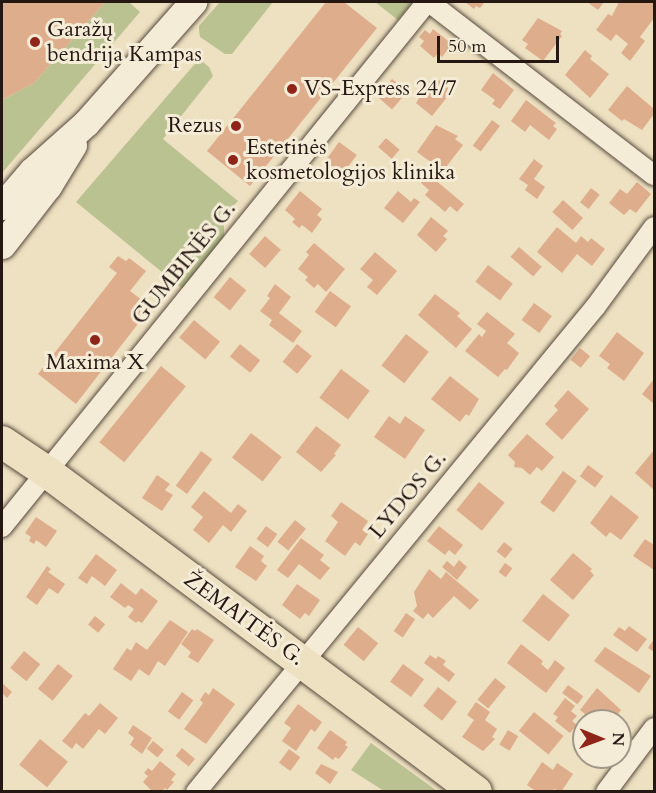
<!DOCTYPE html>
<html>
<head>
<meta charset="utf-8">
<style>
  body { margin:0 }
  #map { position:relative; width:656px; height:793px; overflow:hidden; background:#eee1c1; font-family:Cardo,serif }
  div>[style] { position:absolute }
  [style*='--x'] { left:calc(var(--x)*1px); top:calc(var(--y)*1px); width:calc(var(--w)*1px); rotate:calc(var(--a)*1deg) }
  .green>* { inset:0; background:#bbc291 }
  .building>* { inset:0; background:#dead8c; transform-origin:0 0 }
  .roads { filter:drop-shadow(0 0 2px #574a3e) drop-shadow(0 0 2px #574a3e) }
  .minor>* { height:20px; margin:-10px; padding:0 10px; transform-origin:10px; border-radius:10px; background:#f4ecd7 }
  .secondary>* { height:27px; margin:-13.5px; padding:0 13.5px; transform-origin:13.5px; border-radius:13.5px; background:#f4ecd7 }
  .primary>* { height:32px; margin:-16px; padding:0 16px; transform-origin:16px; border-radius:16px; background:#eee1c1 }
  .dots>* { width:16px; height:16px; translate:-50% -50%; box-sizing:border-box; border:3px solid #f4ecd7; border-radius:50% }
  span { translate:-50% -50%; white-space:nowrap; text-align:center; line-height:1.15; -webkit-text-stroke:6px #f4ecd7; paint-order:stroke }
  .poi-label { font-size:22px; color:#251712 }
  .left { translate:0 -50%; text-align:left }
  .right { translate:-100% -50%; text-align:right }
  .street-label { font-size:22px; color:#251712 }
  .frame { position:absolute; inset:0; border:3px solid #251712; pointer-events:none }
  .north { position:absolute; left:572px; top:709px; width:60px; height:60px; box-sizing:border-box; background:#f4ecd7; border:2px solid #a19788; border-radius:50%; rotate:91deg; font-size:16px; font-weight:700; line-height:24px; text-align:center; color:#251712 }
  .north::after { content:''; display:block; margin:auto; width:21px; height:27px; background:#8f2418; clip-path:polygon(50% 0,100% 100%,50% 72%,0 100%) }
  .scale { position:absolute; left:437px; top:36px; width:122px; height:27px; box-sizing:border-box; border:3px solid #251712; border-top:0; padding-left:8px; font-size:18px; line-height:21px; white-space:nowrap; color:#251712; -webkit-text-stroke:4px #f4ecd7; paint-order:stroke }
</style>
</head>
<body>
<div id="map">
  <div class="green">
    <i style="clip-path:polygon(105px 2px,129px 2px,140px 12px,2px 173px,2px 100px,34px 83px)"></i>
    <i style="clip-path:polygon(220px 2px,273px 2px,232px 54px,225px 54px,200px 37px,199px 31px,199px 26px)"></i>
    <i style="clip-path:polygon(375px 2px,413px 2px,398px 20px)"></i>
    <i style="clip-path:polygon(199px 59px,209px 67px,213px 76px,163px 139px,238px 201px,224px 215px,224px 240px,184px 290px,76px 202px)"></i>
    <i style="clip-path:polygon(371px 743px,437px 791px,384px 791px,351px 770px)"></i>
  </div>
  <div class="building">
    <i style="clip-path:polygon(2px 2px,105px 2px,34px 83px,2px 100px)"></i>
    <i style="clip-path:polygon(326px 2px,344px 2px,377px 28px,250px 186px,207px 151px)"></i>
    <i style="clip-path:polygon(465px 2px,485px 2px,480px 8px,476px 6px,474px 9px)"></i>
    <i style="clip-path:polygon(587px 2px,604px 2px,598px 10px)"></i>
    <i style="clip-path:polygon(619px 2px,651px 2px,654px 4px,654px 18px,640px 37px,645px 41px,630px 61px,621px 53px,628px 44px,616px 34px,611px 41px,596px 30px,608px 14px,612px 16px)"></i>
    <i style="clip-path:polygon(538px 18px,562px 31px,560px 34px,562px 36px,543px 61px,525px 48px,528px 44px,522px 40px)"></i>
    <i style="clip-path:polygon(433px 29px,452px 44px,442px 57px,438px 53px,434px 58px,420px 46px,424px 41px,419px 37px,425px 30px,430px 34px)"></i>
    <i style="clip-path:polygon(585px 50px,592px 56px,590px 59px,609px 74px,590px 98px,565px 75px)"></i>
    <i style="clip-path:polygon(493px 73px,514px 90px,500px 109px,492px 104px,495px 100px,481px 90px)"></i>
    <i style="left:392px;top:79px;width:20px;height:23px;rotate:41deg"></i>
    <i style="clip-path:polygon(439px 80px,452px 91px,432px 116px,416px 103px,430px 81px,435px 85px)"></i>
    <i style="clip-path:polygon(627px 86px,654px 109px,654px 114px,642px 130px,624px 119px,622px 121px,608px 110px)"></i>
    <i style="clip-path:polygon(526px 100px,556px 123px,553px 126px,557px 129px,549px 140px,530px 125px,525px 132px,511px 121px)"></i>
    <i style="left:492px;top:120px;width:10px;height:32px;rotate:37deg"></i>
    <i style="clip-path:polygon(436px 125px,458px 136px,455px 139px,463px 145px,443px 171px,417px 152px)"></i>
    <i style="left:386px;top:138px;width:18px;height:12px;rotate:41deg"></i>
    <i style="left:339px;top:142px;width:22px;height:24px;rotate:36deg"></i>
    <i style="clip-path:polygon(534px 159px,543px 166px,534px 179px,545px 187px,537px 199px,525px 190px,528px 185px,519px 179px)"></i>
    <i style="clip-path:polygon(428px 174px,464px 204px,457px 212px,450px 206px,445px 212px,425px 195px,429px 190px,421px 183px)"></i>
    <i style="clip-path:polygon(637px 182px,651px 194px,636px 213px,630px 209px,624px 215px,609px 203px,620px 189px,627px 194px)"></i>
    <i style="left:591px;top:188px;width:11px;height:18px;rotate:38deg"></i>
    <i style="clip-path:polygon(300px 191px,322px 209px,317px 215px,322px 219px,312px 233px,302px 225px,299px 228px,292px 222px,295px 219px,285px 210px)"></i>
    <i style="clip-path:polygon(398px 191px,411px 202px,414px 198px,420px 202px,403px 223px,384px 208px)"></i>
    <i style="left:563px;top:200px;width:27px;height:16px;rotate:42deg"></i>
    <i style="clip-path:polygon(431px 217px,448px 231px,443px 236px,447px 239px,436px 252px,417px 235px)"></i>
    <i style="clip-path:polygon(557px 227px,576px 243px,581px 236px,588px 242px,591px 238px,605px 249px,592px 266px,577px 254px,562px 273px,537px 252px)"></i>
    <i style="left:265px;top:236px;width:21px;height:24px;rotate:41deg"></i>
    <i style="clip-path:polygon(314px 243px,345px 269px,326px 292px,318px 284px,314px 288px,305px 280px,308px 277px,298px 269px,309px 255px,306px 252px)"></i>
    <i style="left:519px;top:247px;width:30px;height:13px;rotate:41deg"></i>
    <i style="clip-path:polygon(375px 252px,397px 271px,377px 295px,367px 287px,373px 280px,360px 269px)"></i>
    <i style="clip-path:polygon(118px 256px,126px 261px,129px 258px,146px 271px,130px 291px,151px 307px,76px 404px,38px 374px,117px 273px,109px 267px)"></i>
    <i style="left:488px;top:265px;width:31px;height:21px;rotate:37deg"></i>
    <i style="left:230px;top:277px;width:21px;height:26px;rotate:39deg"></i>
    <i style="clip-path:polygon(275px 284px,291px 297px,279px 313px,302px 331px,293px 343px,269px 325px,272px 320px,260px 311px,270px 298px,267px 296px)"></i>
    <i style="left:330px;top:291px;width:26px;height:26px;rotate:36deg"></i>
    <i style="clip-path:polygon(435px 294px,460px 313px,457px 316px,472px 329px,456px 348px,418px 315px)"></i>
    <i style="left:534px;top:303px;width:22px;height:21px;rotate:36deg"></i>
    <i style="clip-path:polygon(487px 312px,515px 334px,507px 343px,519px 353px,507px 370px,505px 369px,498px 377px,465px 351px,479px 334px,482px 337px,486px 331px,477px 324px)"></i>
    <i style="left:194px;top:320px;width:34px;height:23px;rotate:40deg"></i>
    <i style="clip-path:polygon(617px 332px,644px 353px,624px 381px,607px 368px,610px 364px,599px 356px)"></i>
    <i style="left:406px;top:334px;width:29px;height:40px;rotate:38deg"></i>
    <i style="left:240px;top:344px;width:26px;height:16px;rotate:39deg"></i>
    <i style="left:297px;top:344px;width:19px;height:23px;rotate:39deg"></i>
    <i style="left:580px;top:348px;width:13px;height:15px;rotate:39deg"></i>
    <i style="left:161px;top:366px;width:32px;height:98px;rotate:39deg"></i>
    <i style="left:341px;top:369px;width:36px;height:36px;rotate:37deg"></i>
    <i style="clip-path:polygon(450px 376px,479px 399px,469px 416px,466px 414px,460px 422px,431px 399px)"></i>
    <i style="clip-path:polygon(654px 379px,654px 404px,642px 394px)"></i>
    <i style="clip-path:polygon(568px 390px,589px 409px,562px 440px,545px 424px,558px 410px,554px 406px)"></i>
    <i style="clip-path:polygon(389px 416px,400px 424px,405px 416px,425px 430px,405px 459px,374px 437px)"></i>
    <i style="clip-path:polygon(316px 426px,341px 445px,334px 454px,336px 455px,321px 472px,296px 452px)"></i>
    <i style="left:251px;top:433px;width:39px;height:31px;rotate:38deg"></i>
    <i style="clip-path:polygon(527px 434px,554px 457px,542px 471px,537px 467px,530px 475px,522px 468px,514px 467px,515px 462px,508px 455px)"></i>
    <i style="clip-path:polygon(654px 450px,654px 490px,635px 473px)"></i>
    <i style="left:201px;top:451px;width:14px;height:43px;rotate:36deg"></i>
    <i style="left:588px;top:465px;width:19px;height:14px;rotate:36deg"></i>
    <i style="left:563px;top:471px;width:17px;height:39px;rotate:36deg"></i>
    <i style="clip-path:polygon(157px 475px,170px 484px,165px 490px,173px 495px,162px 511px,142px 498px)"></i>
    <i style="left:479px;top:482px;width:33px;height:36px;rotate:39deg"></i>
    <i style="clip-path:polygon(204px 491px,231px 513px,238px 504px,247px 511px,231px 532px,223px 525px,209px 543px,193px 530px,203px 517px,191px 507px)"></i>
    <i style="clip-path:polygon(611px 495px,639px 517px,621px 540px,610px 532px,606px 537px,590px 523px)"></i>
    <i style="clip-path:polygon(341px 502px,368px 521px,362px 530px,368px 534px,360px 546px,355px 542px,345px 556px,325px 541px,338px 522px,331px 516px)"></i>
    <i style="clip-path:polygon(36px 517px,57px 531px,46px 547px,36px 540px,34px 544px,29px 541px,31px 537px,25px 533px)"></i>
    <i style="left:295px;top:520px;width:14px;height:28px;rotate:39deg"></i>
    <i style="left:266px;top:526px;width:14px;height:16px;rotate:36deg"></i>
    <i style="clip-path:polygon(439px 526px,463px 545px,455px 555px,449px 550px,445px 555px,427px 541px)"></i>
    <i style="clip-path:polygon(301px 538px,324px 555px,320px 560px,330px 568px,320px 580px,299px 564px,288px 578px,277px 570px)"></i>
    <i style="clip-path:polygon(645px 539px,654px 545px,654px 570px,633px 556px)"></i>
    <i style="left:504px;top:542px;width:11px;height:12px;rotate:38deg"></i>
    <i style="clip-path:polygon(250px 546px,264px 556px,261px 561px,267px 566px,256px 581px,235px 567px)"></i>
    <i style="clip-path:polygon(573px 553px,592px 569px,590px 571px,594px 575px,573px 600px,550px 580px)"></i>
    <i style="clip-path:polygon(96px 554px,117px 570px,105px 586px,92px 576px,87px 584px,78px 578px)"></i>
    <i style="clip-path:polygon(459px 560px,467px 567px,457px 580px,442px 567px,447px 561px,454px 567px)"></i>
    <i style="left:505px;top:563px;width:9px;height:11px;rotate:36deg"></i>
    <i style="clip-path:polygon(47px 566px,51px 569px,48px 572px,65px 584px,58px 594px,49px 588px,37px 605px,26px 597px)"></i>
    <i style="clip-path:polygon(429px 569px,441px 579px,446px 572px,479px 600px,470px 610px,454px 596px,433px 618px,428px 613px,423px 619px,413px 611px,417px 606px,414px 592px)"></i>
    <i style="clip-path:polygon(121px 583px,136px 595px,141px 588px,158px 601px,142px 623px,138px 621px,136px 623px,128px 617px,134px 609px,128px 605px,125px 608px,110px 597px)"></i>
    <i style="clip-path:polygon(297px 584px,320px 600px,309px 616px,305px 613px,300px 619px,282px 605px)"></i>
    <i style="left:543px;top:594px;width:34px;height:34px;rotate:38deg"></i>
    <i style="left:406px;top:613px;width:11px;height:22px;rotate:34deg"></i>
    <i style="left:95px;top:616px;width:13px;height:11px;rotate:39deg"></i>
    <i style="clip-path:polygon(170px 620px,188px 632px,165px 666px,158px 661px,149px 676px,139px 669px,131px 681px,113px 669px,127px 648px,131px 651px,136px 642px,147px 650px)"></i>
    <i style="clip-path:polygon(629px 626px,647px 639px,637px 652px,613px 635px,619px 627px,625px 631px)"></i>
    <i style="left:358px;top:627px;width:26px;height:23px;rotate:39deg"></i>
    <i style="clip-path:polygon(192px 629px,195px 631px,197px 629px,214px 640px,198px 663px,188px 657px,191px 652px,181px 644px)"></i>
    <i style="clip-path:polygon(654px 639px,654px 652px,648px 648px)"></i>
    <i style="clip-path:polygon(521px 644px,543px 661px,541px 664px,548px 670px,555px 660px,565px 668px,546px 693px,507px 663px)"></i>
    <i style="clip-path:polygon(605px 647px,651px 676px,639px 693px,594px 661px)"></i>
    <i style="left:24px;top:651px;width:21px;height:22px;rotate:39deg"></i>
    <i style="clip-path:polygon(430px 655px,436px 659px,438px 656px,446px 661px,443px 665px,455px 674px,449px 682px,424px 663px)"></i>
    <i style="left:58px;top:664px;width:19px;height:32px;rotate:39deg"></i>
    <i style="left:403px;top:664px;width:26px;height:22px;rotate:36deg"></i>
    <i style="left:495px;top:678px;width:14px;height:28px;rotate:39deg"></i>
    <i style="clip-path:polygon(2px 683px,12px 692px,7px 698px,2px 693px)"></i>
    <i style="left:568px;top:685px;width:19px;height:10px;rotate:36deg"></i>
    <i style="left:438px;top:687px;width:24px;height:24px;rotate:38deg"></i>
    <i style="clip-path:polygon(213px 688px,235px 704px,206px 744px,184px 729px,203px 703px,200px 700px,205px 692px,209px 695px)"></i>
    <i style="clip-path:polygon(597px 688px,621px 710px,613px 721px,594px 721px,580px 710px)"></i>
    <i style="left:182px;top:692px;width:14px;height:24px;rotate:36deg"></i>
    <i style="clip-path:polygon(565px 698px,575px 706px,571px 711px,577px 716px,572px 721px,577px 725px,570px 733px,555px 721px,558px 717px,553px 714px)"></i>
    <i style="clip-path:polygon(476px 702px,490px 712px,485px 720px,497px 729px,492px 737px,495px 739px,483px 751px,462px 737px,474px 720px,467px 715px)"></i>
    <i style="clip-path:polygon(100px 703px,118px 718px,105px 734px,99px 729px,83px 749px,76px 743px,72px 749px,62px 741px,85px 713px,89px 716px)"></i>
    <i style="clip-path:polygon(298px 704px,322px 722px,315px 732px,311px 729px,296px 751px,282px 741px,291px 728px,284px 723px)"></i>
    <i style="left:534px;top:712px;width:38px;height:24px;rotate:39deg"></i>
    <i style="clip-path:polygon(133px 725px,152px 738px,142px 754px,130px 745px,134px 738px,128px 733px)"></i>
    <i style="clip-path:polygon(330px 730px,347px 742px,345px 745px,348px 747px,339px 759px,335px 757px,333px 760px,317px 748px)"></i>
    <i style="left:508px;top:730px;width:12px;height:17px;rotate:31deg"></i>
    <i style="left:40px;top:739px;width:36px;height:33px;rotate:39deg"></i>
    <i style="left:153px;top:741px;width:14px;height:10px;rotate:39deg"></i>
    <i style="left:182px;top:748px;width:17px;height:10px;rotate:40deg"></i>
    <i style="left:289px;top:749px;width:14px;height:17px;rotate:36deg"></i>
    <i style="clip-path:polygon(160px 761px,176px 774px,171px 780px,174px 782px,167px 790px,165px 788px,161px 792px,153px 792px,143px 782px,148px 776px,144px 773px,148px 768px,152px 771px)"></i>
    <i style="clip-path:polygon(542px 762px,553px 770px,557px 763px,573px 774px,561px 792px,554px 789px,552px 792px,537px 792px,527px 785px)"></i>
    <i style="clip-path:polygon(321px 764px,338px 772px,330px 784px,315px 773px)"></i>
  </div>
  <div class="roads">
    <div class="minor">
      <i style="--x:429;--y:2;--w:284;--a:37.6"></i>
      <i style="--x:2;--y:527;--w:675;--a:-51.01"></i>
      <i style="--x:196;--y:792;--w:629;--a:-50.54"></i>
      <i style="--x:596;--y:306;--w:98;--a:-53.7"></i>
      <i style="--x:606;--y:792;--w:80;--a:-53.1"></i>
    </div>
    <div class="secondary">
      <i style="--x:2;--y:206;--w:46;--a:-49.4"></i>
      <i style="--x:32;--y:171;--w:72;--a:-41.6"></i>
      <i style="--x:86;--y:123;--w:162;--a:-48.5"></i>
      <i style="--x:2;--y:245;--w:75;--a:-52.1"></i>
      <i style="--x:48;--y:186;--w:48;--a:-58.6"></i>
    </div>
    <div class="primary">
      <i style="--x:2;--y:442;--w:54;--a:33.7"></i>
      <i style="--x:47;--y:472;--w:535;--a:36.72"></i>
    </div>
  </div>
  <div class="dots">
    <i style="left:35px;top:42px;background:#8f2418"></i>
    <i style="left:292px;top:89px;background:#8f2418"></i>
    <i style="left:236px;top:126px;background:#8f2418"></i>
    <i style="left:233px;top:160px;background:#8f2418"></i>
    <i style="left:95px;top:340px;background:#8f2418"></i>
  </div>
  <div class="poi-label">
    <span class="left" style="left:47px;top:42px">Garažų<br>bendrija Kampas</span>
    <span class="left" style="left:304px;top:89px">VS-Express 24/7</span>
    <span class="right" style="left:222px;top:126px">Rezus</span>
    <span class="left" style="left:246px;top:160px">Estetinės<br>kosmetologijos klinika</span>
    <span style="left:95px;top:363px">Maxima X</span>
  </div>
  <div class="street-label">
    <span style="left:184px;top:263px;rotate:-51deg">GUMBINĖS G.</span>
    <span style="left:408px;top:495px;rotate:-50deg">LYDOS G.</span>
    <span style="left:244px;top:619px;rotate:36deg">ŽEMAITĖS G.</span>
  </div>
  <div class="frame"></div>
  <div class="north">N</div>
  <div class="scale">50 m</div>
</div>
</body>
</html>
